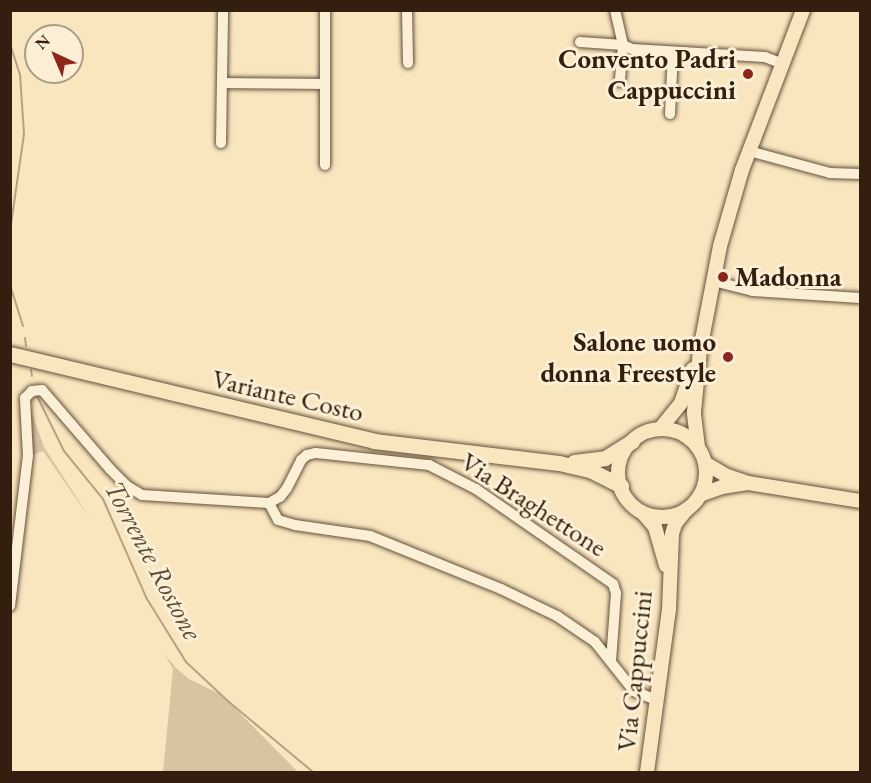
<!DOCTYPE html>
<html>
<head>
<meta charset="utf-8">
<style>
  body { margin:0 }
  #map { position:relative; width:871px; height:783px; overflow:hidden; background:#f9e6be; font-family:"EB Garamond",serif }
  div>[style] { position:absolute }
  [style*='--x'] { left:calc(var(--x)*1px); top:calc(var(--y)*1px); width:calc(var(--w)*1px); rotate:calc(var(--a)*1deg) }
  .green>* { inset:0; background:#d7c4a0 }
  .stream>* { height:2px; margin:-1px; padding:0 1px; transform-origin:1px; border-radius:1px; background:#b6a283 }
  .roads { filter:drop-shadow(0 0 2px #64503c) drop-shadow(0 0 2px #64503c) }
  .minor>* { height:10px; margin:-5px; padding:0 5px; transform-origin:5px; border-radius:5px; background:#fbefd5 }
  .major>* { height:14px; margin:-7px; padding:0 7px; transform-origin:7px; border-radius:7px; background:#f9e6be }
  .major>.ring { margin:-7px; padding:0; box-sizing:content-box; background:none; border:14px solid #f9e6be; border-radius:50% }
  .highway>* { height:15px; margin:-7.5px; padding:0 7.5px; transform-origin:7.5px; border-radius:7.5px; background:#f9e6be }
  .dots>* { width:16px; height:16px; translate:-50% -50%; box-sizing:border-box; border:3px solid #fbefd5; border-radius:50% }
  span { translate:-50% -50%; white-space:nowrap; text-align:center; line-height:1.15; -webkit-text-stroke:6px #fbefd5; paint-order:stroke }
  .poi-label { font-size:27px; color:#331e10; font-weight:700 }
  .right { translate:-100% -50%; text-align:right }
  .left { translate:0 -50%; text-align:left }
  .street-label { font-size:27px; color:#331e10 }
  .water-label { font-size:28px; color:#614c38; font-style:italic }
  .frame { position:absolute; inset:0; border:12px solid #331e10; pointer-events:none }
  .north { position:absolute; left:24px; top:24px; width:60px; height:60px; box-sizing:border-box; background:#fbefd5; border:2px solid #ab9b86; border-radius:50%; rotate:316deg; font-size:16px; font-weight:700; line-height:24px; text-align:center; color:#331e10 }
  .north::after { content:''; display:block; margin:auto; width:21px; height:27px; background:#8f2418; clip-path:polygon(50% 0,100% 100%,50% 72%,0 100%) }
</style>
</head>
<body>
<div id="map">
  <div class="green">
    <i style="clip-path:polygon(25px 394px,44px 447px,91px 520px,43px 451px,35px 454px,24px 465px)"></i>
    <i style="clip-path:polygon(151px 631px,165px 655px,177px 669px,189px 679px,222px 695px,298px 772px,163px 772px,173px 669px)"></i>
  </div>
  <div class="stream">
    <i style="--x:10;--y:44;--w:33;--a:72"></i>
    <i style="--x:20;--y:75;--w:59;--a:86.1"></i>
    <i style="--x:24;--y:134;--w:98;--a:98.2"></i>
    <i style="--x:10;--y:285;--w:43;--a:72.4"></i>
    <i style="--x:25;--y:338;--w:8;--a:83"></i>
    <i style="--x:31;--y:370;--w:6;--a:81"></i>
    <i style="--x:37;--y:396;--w:61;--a:63.9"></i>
    <i style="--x:64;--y:451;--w:62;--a:50.9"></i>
    <i style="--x:103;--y:499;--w:109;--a:66.3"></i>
    <i style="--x:147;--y:599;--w:74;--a:58.2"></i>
    <i style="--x:186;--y:662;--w:59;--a:42.9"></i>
    <i style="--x:229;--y:702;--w:109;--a:39.8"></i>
  </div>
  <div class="roads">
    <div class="minor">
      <i style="--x:325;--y:10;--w:155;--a:90"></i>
      <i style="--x:407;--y:10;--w:53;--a:88.9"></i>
      <i style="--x:615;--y:10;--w:36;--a:77"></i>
      <i style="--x:623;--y:45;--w:37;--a:95"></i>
      <i style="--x:580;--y:42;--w:43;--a:4"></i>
      <i style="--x:623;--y:45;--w:10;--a:24"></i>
      <i style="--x:632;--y:49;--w:133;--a:3.4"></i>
      <i style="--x:765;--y:57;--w:19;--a:21"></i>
      <i style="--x:222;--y:83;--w:102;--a:0.6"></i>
      <i style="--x:670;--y:114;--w:62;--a:-87.2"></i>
      <i style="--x:221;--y:143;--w:133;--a:-89.1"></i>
      <i style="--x:749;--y:151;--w:84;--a:15.2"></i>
      <i style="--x:830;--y:173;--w:30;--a:2"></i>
      <i style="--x:713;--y:281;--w:41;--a:14"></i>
      <i style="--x:753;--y:291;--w:107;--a:3.7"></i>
      <i style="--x:269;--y:503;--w:19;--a:62"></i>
      <i style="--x:278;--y:520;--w:18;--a:16"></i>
      <i style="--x:295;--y:525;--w:76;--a:8.3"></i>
      <i style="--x:370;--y:536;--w:141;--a:22"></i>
      <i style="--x:501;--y:589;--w:62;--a:25.7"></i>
      <i style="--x:557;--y:616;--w:46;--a:34.4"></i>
      <i style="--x:595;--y:642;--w:63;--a:51.5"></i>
      <i style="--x:634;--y:691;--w:24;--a:22"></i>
      <i style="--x:10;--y:606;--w:151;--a:-83.2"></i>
      <i style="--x:28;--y:456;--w:58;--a:-93"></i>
      <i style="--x:25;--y:398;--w:10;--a:-45"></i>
      <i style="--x:32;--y:391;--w:10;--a:-6"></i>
      <i style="--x:42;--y:390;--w:104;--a:49.3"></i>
      <i style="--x:110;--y:469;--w:24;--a:45"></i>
      <i style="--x:127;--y:486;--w:17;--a:31"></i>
      <i style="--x:142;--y:495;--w:127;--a:3.6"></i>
      <i style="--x:269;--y:503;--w:13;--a:-29"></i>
      <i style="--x:280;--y:497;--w:11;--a:-52"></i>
      <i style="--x:287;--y:488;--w:31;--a:-63"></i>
      <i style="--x:301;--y:460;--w:8;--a:-40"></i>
      <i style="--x:307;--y:455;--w:9;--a:-13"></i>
      <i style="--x:316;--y:453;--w:114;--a:6.1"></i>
      <i style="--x:429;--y:465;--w:53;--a:27.1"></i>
      <i style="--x:476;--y:489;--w:167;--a:34.7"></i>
      <i style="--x:613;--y:584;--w:9;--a:72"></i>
      <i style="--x:616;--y:593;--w:68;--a:94.2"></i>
    </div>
    <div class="major">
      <i style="--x:660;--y:429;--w:33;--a:-51"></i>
      <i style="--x:681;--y:403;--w:36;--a:-71"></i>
      <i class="ring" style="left:618px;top:429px;width:74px;height:74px"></i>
      <i style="--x:698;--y:447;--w:35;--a:-97"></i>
      <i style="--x:694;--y:412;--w:62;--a:-84.5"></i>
      <i style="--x:700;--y:350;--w:106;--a:-79.1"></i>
      <i style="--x:720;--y:246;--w:79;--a:-73.9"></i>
      <i style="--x:742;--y:170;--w:171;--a:-69.1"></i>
      <i style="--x:705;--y:463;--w:23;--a:31"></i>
      <i style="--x:725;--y:475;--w:24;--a:19"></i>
      <i style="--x:748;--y:483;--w:113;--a:9.1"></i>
      <i style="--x:700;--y:495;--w:23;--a:-20"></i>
      <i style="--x:722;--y:487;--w:24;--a:-9"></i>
      <i style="--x:642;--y:512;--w:20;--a:49"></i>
      <i style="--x:655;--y:527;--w:40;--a:74"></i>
      <i style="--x:647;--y:772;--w:163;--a:-82.3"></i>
      <i style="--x:669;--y:610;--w:76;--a:-87.7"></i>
      <i style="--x:672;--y:534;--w:10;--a:-73"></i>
      <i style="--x:675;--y:524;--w:18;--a:-52"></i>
    </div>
    <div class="highway">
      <i style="--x:10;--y:354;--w:374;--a:13.4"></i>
      <i style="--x:374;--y:441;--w:186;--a:6.8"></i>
      <i style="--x:559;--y:463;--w:32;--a:13"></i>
      <i style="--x:590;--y:470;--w:35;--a:27"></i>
      <i style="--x:574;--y:462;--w:31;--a:-7"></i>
      <i style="--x:605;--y:458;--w:32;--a:-32"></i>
    </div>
  </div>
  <div class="dots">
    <i style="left:748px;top:74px;background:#8f2418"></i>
    <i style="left:723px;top:277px;background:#8f2418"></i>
    <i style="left:728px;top:357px;background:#8f2418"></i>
  </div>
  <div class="poi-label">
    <span class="right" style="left:736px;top:74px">Convento Padri<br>Cappuccini</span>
    <span class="left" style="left:735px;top:277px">Madonna</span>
    <span class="right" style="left:716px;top:357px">Salone uomo<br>donna Freestyle</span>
  </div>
  <div class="street-label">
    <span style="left:288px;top:395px;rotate:13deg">Variante Costo</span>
    <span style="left:534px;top:504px;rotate:33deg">Via Braghettone</span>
    <span style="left:634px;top:671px;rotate:-84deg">Via Cappuccini</span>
  </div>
  <div class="water-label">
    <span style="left:154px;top:560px;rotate:62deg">Torrente Rostone</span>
  </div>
  <div class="frame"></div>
  <div class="north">N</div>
</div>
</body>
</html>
